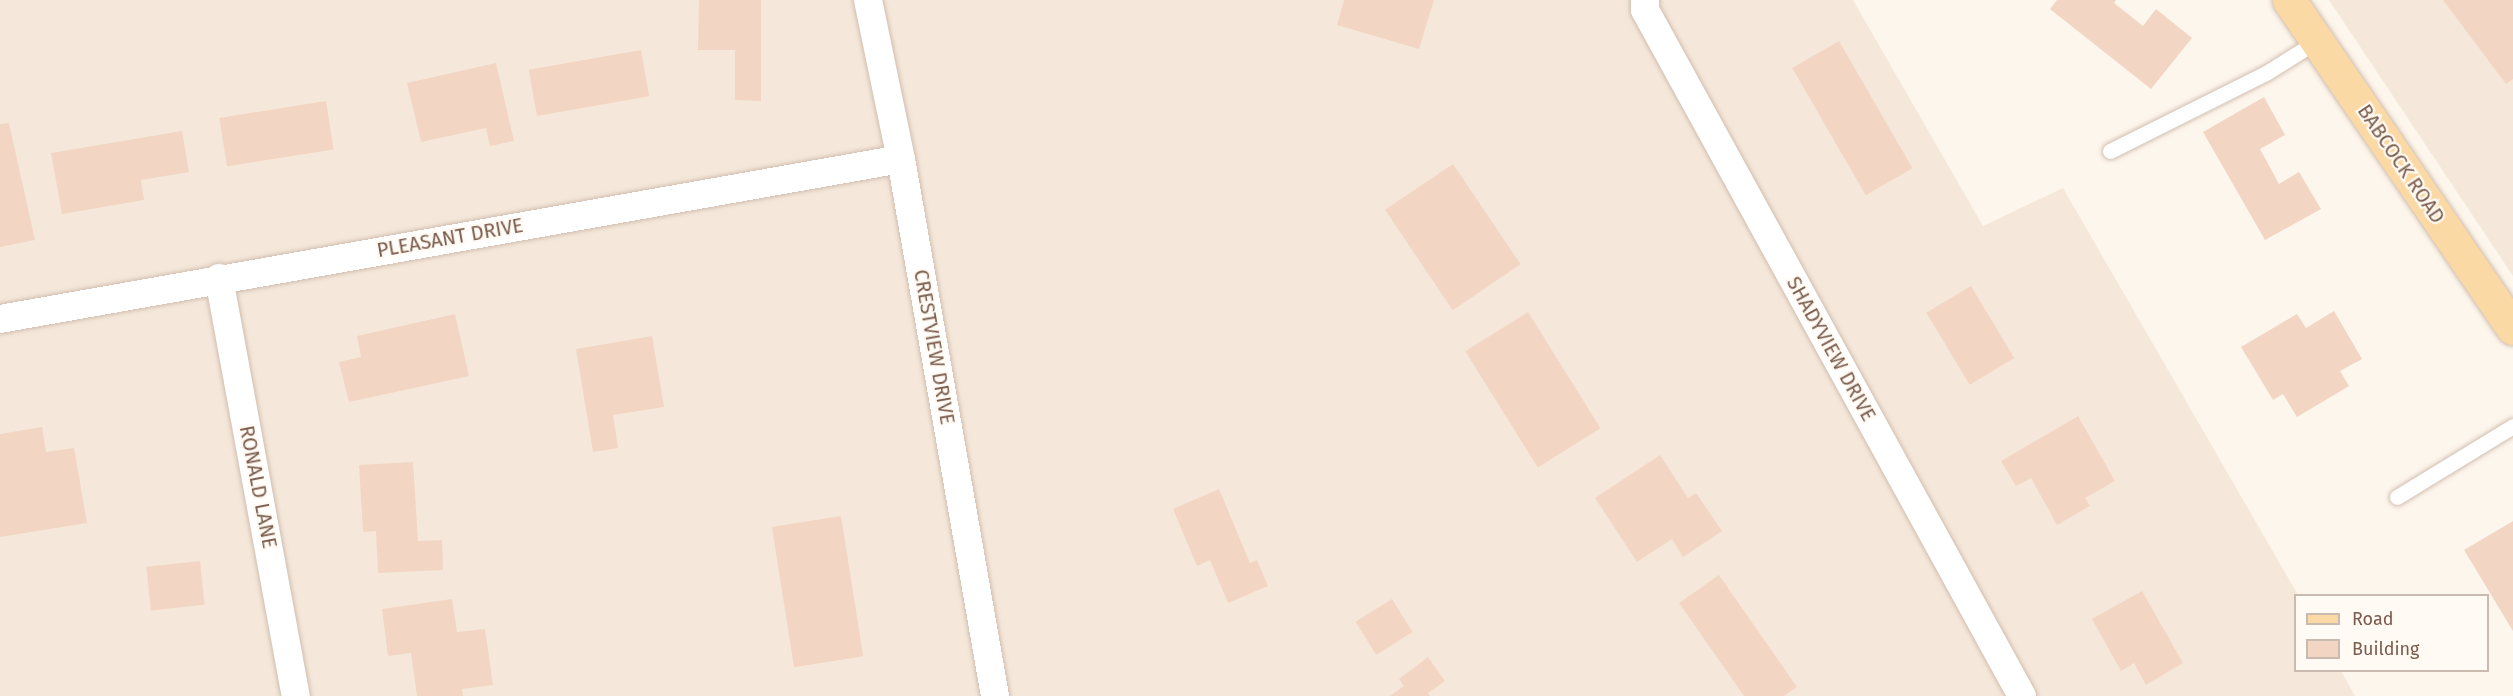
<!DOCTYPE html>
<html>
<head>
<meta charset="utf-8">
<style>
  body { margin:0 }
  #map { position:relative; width:2513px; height:696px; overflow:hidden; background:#fdf6ec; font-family:"Fira Sans",sans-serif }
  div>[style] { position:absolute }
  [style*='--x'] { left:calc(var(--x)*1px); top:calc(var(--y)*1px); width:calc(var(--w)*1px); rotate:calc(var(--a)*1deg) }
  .residential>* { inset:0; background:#f5e8da }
  .building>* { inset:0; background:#f3d5c3; transform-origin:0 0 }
  .roads { filter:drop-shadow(0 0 2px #d1beb0) drop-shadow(0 0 2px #d1beb0) }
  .lane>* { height:15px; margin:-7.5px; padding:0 7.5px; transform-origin:7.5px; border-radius:7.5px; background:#fff }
  .street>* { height:28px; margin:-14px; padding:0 14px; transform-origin:14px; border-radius:14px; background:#fff }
  .primary>* { height:33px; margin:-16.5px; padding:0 16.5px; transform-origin:16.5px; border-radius:16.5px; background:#fbd9a5 }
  span { translate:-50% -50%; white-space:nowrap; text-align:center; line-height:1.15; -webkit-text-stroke:4.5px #fffaf3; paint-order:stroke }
  .street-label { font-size:20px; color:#7a5c4d }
  .legend { position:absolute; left:2294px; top:594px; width:195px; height:78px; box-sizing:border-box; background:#fffaf3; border:2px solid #cabbb1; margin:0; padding:8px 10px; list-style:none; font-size:18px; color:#7a5c4d }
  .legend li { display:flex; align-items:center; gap:12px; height:30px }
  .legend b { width:30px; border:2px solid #cabbb1 }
</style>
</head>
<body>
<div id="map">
  <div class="residential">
    <i style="clip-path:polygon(0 0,1853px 0,1983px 226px,2063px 188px,2298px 595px,2296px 670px,2341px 671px,2355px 696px,0 696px)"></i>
    <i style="clip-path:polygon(2329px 0,2513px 0,2513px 276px)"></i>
  </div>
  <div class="building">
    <i style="clip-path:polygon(699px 0,761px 0,761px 101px,735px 100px,735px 50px,698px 50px)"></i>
    <i style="clip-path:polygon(1344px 0,1434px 0,1419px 49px,1337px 25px)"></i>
    <i style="clip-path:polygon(2057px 0,2116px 0,2114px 3px,2143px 26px,2156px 9px,2192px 38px,2151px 89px,2050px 9px)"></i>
    <i style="clip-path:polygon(2443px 0,2513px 0,2513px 79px,2506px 84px)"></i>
    <i style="left:1839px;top:41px;width:147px;height:54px;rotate:60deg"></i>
    <i style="left:641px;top:50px;width:47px;height:114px;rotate:80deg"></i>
    <i style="clip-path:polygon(496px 63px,514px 141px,490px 146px,486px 128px,421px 142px,407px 83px)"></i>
    <i style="clip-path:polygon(2264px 97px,2285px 135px,2260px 149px,2279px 184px,2299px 172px,2321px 209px,2265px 240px,2203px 132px)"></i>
    <i style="left:326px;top:101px;width:49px;height:108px;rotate:81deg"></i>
    <i style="clip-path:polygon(9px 123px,35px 240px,0 247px,0 124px)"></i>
    <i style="clip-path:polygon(182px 131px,189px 172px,141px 180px,144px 200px,62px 214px,51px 153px)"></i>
    <i style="left:1453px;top:164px;width:121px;height:82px;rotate:56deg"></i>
    <i style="left:1971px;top:286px;width:84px;height:52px;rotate:59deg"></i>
    <i style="clip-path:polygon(2334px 311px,2362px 359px,2340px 371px,2349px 386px,2297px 417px,2283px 394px,2273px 400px,2241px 347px,2297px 314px,2306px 328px)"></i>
    <i style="left:1528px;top:312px;width:137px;height:74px;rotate:58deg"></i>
    <i style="clip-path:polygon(455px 314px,469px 376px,349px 402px,339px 362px,361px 357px,357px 336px)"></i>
    <i style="clip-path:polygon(652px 336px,664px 407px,613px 415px,618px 448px,593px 452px,576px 349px)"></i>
    <i style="clip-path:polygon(2078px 416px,2115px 481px,2085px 498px,2090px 506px,2057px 525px,2031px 478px,2016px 486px,2001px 461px)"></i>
    <i style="clip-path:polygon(42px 427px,46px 452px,74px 448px,87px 523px,0 537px,0 434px)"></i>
    <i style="clip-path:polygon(1660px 455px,1688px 498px,1696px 493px,1722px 531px,1683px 557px,1672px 539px,1637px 562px,1595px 498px)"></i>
    <i style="clip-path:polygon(413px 462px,418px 541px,442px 540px,443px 570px,378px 573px,376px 531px,363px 532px,359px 465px)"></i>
    <i style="clip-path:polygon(1219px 489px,1250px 563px,1257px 560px,1268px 586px,1228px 603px,1210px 560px,1197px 566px,1173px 509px)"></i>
    <i style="left:841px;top:516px;width:142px;height:70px;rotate:81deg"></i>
    <i style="clip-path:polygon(2513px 521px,2513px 631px,2464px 550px)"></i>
    <i style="left:200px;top:561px;width:44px;height:54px;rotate:84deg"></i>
    <i style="clip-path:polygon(1719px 575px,1797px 687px,1784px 696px,1744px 696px,1679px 603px)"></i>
    <i style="clip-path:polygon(2142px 591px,2183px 663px,2146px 685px,2134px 663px,2121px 671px,2092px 619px)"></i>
    <i style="clip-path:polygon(452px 599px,457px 632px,485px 629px,493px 685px,462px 689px,463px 696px,417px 696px,411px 653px,388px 656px,382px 609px)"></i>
    <i style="left:1392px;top:599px;width:39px;height:43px;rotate:58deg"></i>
    <i style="clip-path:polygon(1428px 657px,1445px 681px,1428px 693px,1430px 696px,1390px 696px,1404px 686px,1399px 679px)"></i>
  </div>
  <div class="roads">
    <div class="lane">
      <i style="--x:2110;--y:151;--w:174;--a:-26.6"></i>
      <i style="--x:2266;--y:73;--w:60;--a:-32.1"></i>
      <i style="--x:2397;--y:497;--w:136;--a:-31.5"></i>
    </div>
    <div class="street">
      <i style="--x:868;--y:0;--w:162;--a:78.3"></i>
      <i style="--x:901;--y:159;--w:545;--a:80.07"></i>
      <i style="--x:1645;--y:0;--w:10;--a:90"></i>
      <i style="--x:1645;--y:10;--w:783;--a:61.21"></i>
      <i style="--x:219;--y:278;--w:425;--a:79.6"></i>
      <i style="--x:0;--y:319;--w:915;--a:-10.07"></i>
    </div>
    <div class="primary">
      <i style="--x:2289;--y:0;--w:397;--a:55.7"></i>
    </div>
  </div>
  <div class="street-label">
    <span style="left:2401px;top:164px;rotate:56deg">BABCOCK ROAD</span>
    <span style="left:450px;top:238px;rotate:-10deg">PLEASANT DRIVE</span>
    <span style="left:934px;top:347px;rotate:80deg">CRESTVIEW DRIVE</span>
    <span style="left:1831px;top:349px;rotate:61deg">SHADYVIEW DRIVE</span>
    <span style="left:258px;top:487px;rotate:79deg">RONALD LANE</span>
  </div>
  <ul class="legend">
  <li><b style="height:8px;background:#fbd9a5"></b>Road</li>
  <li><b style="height:16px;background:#f3d5c3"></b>Building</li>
  </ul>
</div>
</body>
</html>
